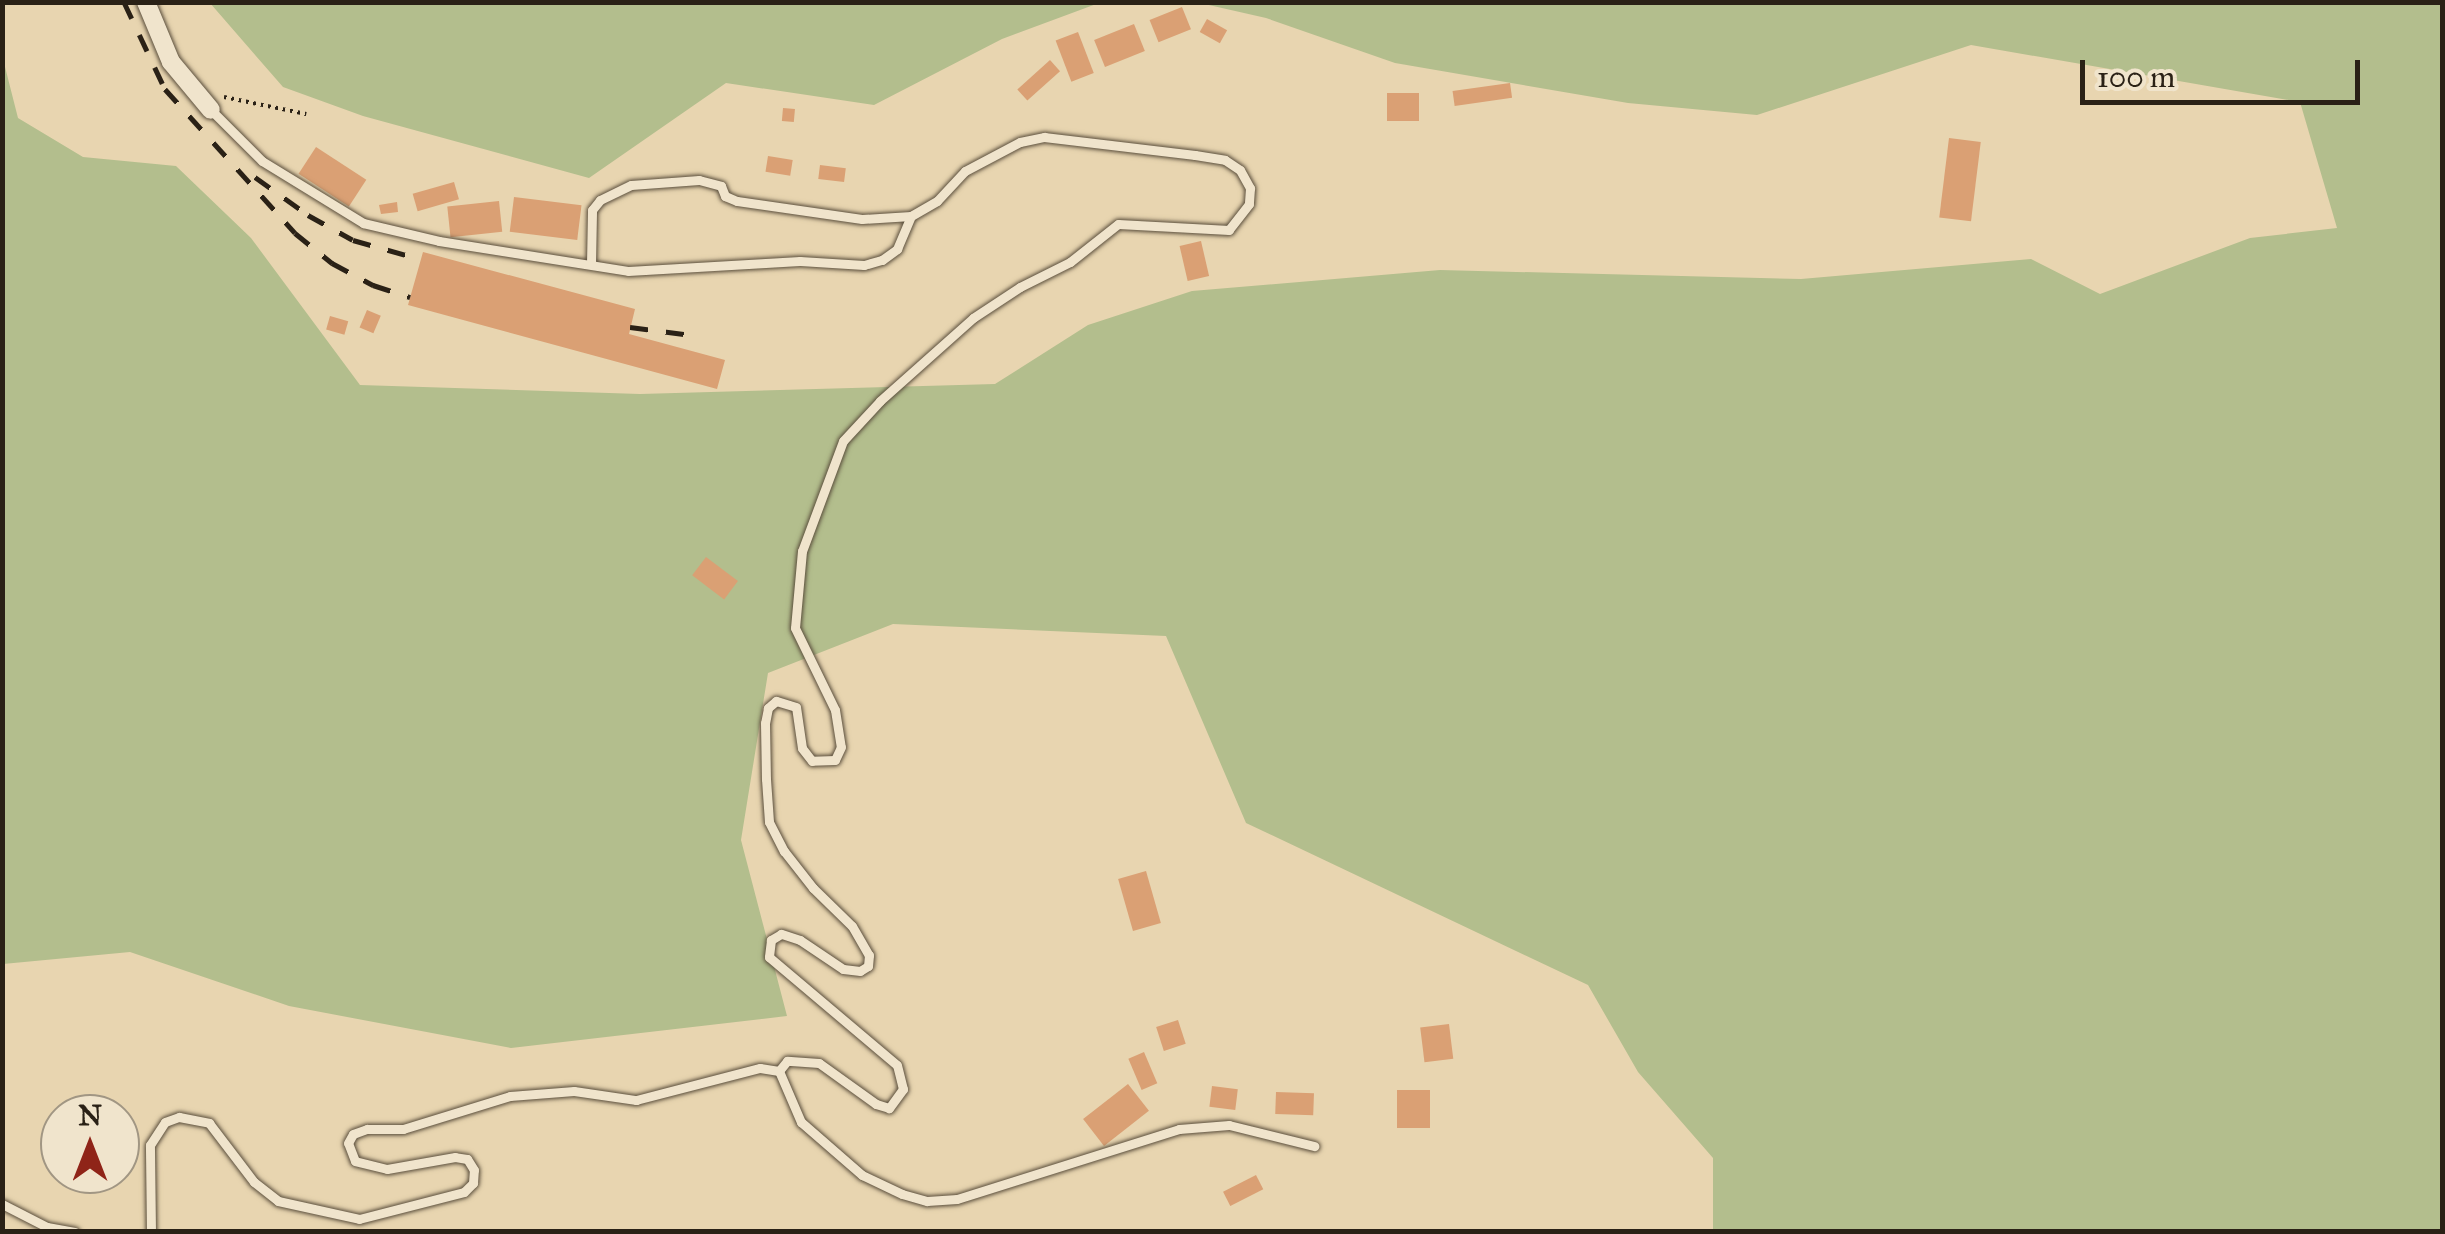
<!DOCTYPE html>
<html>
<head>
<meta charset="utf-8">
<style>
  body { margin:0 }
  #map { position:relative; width:2445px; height:1234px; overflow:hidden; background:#e8d5b0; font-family:"IM FELL Great Primer",serif }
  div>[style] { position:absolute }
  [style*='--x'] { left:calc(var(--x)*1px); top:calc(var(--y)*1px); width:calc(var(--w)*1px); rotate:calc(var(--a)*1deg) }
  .green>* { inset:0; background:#b3be8d }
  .building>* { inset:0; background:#daa074; transform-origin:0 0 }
  .path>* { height:4px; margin-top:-2px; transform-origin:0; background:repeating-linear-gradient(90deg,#2a2116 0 2.5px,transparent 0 7.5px) }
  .roads { filter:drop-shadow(0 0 2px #5a4e3c) drop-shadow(0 0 2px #5a4e3c) }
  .service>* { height:9px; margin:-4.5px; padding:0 4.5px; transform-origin:4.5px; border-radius:4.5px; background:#f0e4cc }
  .minor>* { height:18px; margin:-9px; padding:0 9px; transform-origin:9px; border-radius:9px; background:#f0e4cc }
  .rail>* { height:5px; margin-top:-2.5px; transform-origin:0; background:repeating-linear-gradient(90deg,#2a2116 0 18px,transparent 0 36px) }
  span { translate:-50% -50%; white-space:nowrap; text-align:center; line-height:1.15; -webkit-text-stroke:10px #f0e4cc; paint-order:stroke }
  .frame { position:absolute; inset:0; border:5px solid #2a2116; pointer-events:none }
  .north { position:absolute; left:40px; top:1094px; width:100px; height:100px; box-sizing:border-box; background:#f0e4cc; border:2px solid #a19683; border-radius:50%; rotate:0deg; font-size:28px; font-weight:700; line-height:40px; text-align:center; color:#2a2116 }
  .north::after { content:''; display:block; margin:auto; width:35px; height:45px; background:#8f2418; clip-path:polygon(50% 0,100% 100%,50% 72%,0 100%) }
  .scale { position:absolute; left:2080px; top:60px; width:280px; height:45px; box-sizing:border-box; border:5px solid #2a2116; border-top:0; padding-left:12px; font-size:30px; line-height:35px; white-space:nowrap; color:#2a2116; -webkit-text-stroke:8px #f0e4cc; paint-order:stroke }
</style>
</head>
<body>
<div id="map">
  <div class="green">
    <i style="clip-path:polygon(210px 3px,1099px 3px,1002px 39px,874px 105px,726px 83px,589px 178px,363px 116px,283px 87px)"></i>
    <i style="clip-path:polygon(1200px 3px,2442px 3px,2442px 1231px,1713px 1231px,1713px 1158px,1638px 1072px,1588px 985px,1246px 823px,1166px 636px,893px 624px,768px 673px,741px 840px,787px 1016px,511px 1048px,289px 1006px,130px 952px,3px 964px,2px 55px,18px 118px,83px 157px,176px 166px,251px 238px,360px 385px,640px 394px,995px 384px,1088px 325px,1192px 291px,1440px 270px,1801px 279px,2031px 259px,2100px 294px,2250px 238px,2337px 228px,2300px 102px,1971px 45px,1757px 115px,1628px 103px,1395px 63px,1266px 18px)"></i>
  </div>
  <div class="building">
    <i style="left:1182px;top:7px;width:24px;height:35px;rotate:68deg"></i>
    <i style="left:1207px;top:19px;width:23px;height:15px;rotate:29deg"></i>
    <i style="left:1134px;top:24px;width:29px;height:43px;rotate:68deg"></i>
    <i style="left:1078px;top:32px;width:44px;height:24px;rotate:69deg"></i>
    <i style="left:1050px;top:60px;width:15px;height:44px;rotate:48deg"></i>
    <i style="left:1510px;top:83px;width:15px;height:58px;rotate:82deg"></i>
    <i style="left:1387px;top:93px;width:32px;height:28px"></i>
    <i style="left:783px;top:108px;width:12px;height:13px;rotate:5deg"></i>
    <i style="left:1949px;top:138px;width:32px;height:80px;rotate:7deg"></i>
    <i style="left:316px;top:147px;width:60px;height:32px;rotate:33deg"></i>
    <i style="left:768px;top:156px;width:25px;height:16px;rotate:9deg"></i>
    <i style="left:820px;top:165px;width:26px;height:14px;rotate:7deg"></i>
    <i style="left:454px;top:182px;width:18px;height:43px;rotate:74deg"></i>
    <i style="left:514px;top:197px;width:68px;height:35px;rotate:7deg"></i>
    <i style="left:499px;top:201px;width:31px;height:52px;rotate:84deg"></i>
    <i style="clip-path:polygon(397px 202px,398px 212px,381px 214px,379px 205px)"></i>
    <i style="left:1201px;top:241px;width:36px;height:22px;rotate:77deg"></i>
    <i style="clip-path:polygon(423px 252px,635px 309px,629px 334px,725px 360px,717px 389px,408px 305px)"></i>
    <i style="left:367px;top:310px;width:15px;height:19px;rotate:23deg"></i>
    <i style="left:330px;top:316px;width:19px;height:14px;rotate:16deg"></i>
    <i style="left:706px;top:557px;width:40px;height:23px;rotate:37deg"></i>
    <i style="left:1146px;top:871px;width:54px;height:29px;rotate:74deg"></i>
    <i style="left:1178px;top:1020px;width:25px;height:23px;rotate:72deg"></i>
    <i style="left:1449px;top:1024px;width:35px;height:29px;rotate:83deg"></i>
    <i style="left:1144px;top:1052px;width:34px;height:17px;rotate:67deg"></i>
    <i style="left:1128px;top:1084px;width:34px;height:57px;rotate:52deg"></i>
    <i style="left:1212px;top:1086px;width:26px;height:21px;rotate:7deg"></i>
    <i style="left:1397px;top:1090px;width:33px;height:38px"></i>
    <i style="left:1276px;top:1092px;width:38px;height:22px;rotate:2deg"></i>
    <i style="left:1256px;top:1175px;width:16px;height:37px;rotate:63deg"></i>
  </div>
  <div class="path">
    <i style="--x:224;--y:97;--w:84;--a:11.7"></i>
  </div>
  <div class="roads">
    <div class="service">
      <i style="--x:211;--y:110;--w:72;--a:45"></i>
      <i style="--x:262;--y:161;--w:119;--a:31.5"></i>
      <i style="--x:363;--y:223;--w:78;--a:13.3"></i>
      <i style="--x:439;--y:241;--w:191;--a:9"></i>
      <i style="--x:628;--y:271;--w:172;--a:-3.3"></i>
      <i style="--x:800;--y:261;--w:64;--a:3.6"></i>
      <i style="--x:864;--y:265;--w:19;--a:-16"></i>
      <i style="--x:882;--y:260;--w:19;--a:-36"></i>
      <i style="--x:897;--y:249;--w:36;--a:-67"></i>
      <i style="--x:911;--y:216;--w:30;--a:-30"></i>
      <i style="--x:937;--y:201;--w:41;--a:-47"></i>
      <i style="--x:965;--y:171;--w:62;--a:-27.8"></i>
      <i style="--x:1020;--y:142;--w:25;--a:-12"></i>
      <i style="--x:1044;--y:137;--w:152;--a:6.8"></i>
      <i style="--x:1195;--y:155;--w:30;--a:9"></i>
      <i style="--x:1225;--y:160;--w:18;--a:34"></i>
      <i style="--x:1240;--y:170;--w:21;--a:61"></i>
      <i style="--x:1250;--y:188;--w:16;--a:94"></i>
      <i style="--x:1249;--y:204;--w:33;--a:128"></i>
      <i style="--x:1229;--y:230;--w:111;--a:-176.9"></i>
      <i style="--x:1118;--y:224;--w:61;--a:141.6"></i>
      <i style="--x:1070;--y:262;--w:56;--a:153.4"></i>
      <i style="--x:1020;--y:287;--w:56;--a:146.6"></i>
      <i style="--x:973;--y:318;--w:125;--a:138.3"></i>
      <i style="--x:880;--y:401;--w:54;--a:132.8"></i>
      <i style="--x:843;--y:441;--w:117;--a:110.4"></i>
      <i style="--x:802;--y:551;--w:77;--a:95.2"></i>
      <i style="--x:795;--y:628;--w:91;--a:64"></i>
      <i style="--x:835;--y:710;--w:37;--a:81"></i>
      <i style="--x:841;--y:747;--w:14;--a:115"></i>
      <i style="--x:835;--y:760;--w:23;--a:178"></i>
      <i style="--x:812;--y:761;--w:16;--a:-128"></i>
      <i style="--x:802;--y:748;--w:41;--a:-98.3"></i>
      <i style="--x:796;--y:707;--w:21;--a:-163"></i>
      <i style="--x:776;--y:701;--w:11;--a:139"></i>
      <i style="--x:768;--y:708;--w:15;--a:101"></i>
      <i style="--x:765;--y:723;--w:56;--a:89"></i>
      <i style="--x:766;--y:779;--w:43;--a:86"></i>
      <i style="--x:769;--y:822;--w:33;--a:63"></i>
      <i style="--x:784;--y:851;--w:47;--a:51.9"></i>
      <i style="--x:813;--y:888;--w:54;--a:44.3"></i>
      <i style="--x:852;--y:926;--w:34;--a:60"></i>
      <i style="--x:869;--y:955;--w:11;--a:95"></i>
      <i style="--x:868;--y:966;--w:9;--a:148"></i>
      <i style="--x:860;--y:971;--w:17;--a:-173"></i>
      <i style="--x:843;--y:969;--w:52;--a:-146"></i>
      <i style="--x:800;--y:940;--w:20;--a:-162"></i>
      <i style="--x:781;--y:934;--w:12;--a:149"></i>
      <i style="--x:771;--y:940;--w:17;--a:97"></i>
      <i style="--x:769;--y:957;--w:167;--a:40.2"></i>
      <i style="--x:897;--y:1065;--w:25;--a:76"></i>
      <i style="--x:903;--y:1089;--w:24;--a:126"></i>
      <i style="--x:889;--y:1108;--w:14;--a:-163"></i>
      <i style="--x:876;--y:1104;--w:70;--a:-144.3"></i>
      <i style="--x:819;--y:1063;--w:32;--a:-176"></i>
      <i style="--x:787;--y:1061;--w:13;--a:129"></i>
      <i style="--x:779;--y:1071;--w:56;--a:66.7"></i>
      <i style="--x:801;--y:1122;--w:81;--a:41"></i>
      <i style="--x:862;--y:1175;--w:44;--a:25.4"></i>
      <i style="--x:902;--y:1194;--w:26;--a:16"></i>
      <i style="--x:927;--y:1201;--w:30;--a:-4"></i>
      <i style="--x:957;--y:1199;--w:233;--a:-17.5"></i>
      <i style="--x:1179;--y:1129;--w:50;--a:-4.6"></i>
      <i style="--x:1229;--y:1125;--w:88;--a:13.9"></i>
      <i style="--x:591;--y:264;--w:54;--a:-88.9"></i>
      <i style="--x:592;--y:210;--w:13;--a:-51"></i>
      <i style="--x:600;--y:200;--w:34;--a:-26"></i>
      <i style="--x:631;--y:185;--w:68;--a:-4.2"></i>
      <i style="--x:699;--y:180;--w:23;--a:15"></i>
      <i style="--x:721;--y:186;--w:11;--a:68"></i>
      <i style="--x:725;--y:196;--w:13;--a:23"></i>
      <i style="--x:737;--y:201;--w:126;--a:8.2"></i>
      <i style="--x:862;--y:219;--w:49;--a:-3.5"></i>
      <i style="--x:2;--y:1204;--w:51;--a:27.1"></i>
      <i style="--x:47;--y:1227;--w:28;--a:10"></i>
      <i style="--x:151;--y:1232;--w:87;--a:-90.7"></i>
      <i style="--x:150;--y:1145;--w:27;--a:-57"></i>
      <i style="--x:165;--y:1122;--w:15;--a:-20"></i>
      <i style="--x:179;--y:1117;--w:31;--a:11"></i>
      <i style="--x:209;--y:1123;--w:74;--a:52.7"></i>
      <i style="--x:254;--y:1182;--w:31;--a:38"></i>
      <i style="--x:278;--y:1201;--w:83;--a:12.5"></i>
      <i style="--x:359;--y:1219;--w:108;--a:-14.4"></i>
      <i style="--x:464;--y:1192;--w:13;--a:-45"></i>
      <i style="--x:473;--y:1183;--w:13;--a:-86"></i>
      <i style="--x:474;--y:1170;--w:13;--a:-122"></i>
      <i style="--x:467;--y:1159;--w:12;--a:-171"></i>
      <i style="--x:455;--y:1157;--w:69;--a:170"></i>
      <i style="--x:387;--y:1169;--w:33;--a:-166"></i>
      <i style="--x:355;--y:1161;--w:19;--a:-111"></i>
      <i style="--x:348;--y:1143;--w:10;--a:-61"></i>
      <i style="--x:353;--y:1134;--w:15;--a:-20"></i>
      <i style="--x:367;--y:1129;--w:36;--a:0"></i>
      <i style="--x:403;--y:1129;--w:112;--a:-17.1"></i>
      <i style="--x:510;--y:1096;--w:64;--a:-4.5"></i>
      <i style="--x:574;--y:1091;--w:63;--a:8.3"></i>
      <i style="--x:636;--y:1100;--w:128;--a:-14.5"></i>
      <i style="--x:760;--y:1068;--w:19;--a:9"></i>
    </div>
    <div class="minor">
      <i style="--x:146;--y:2;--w:65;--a:67.4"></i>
      <i style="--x:171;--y:62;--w:62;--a:50.2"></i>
    </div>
  </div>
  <div class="rail">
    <i style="--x:124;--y:2;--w:96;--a:64.8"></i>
    <i style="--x:165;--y:89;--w:194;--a:47.9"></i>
    <i style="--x:295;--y:233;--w:48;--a:39"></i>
    <i style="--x:332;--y:263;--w:47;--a:28.2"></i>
    <i style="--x:373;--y:285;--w:39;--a:18"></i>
    <i style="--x:255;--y:177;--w:65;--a:35.6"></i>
    <i style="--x:308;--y:215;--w:51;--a:29.1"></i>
    <i style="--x:353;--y:240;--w:70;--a:15.8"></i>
    <i style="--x:630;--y:327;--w:62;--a:7.5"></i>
  </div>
  <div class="frame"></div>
  <div class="north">N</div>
  <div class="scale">100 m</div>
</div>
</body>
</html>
